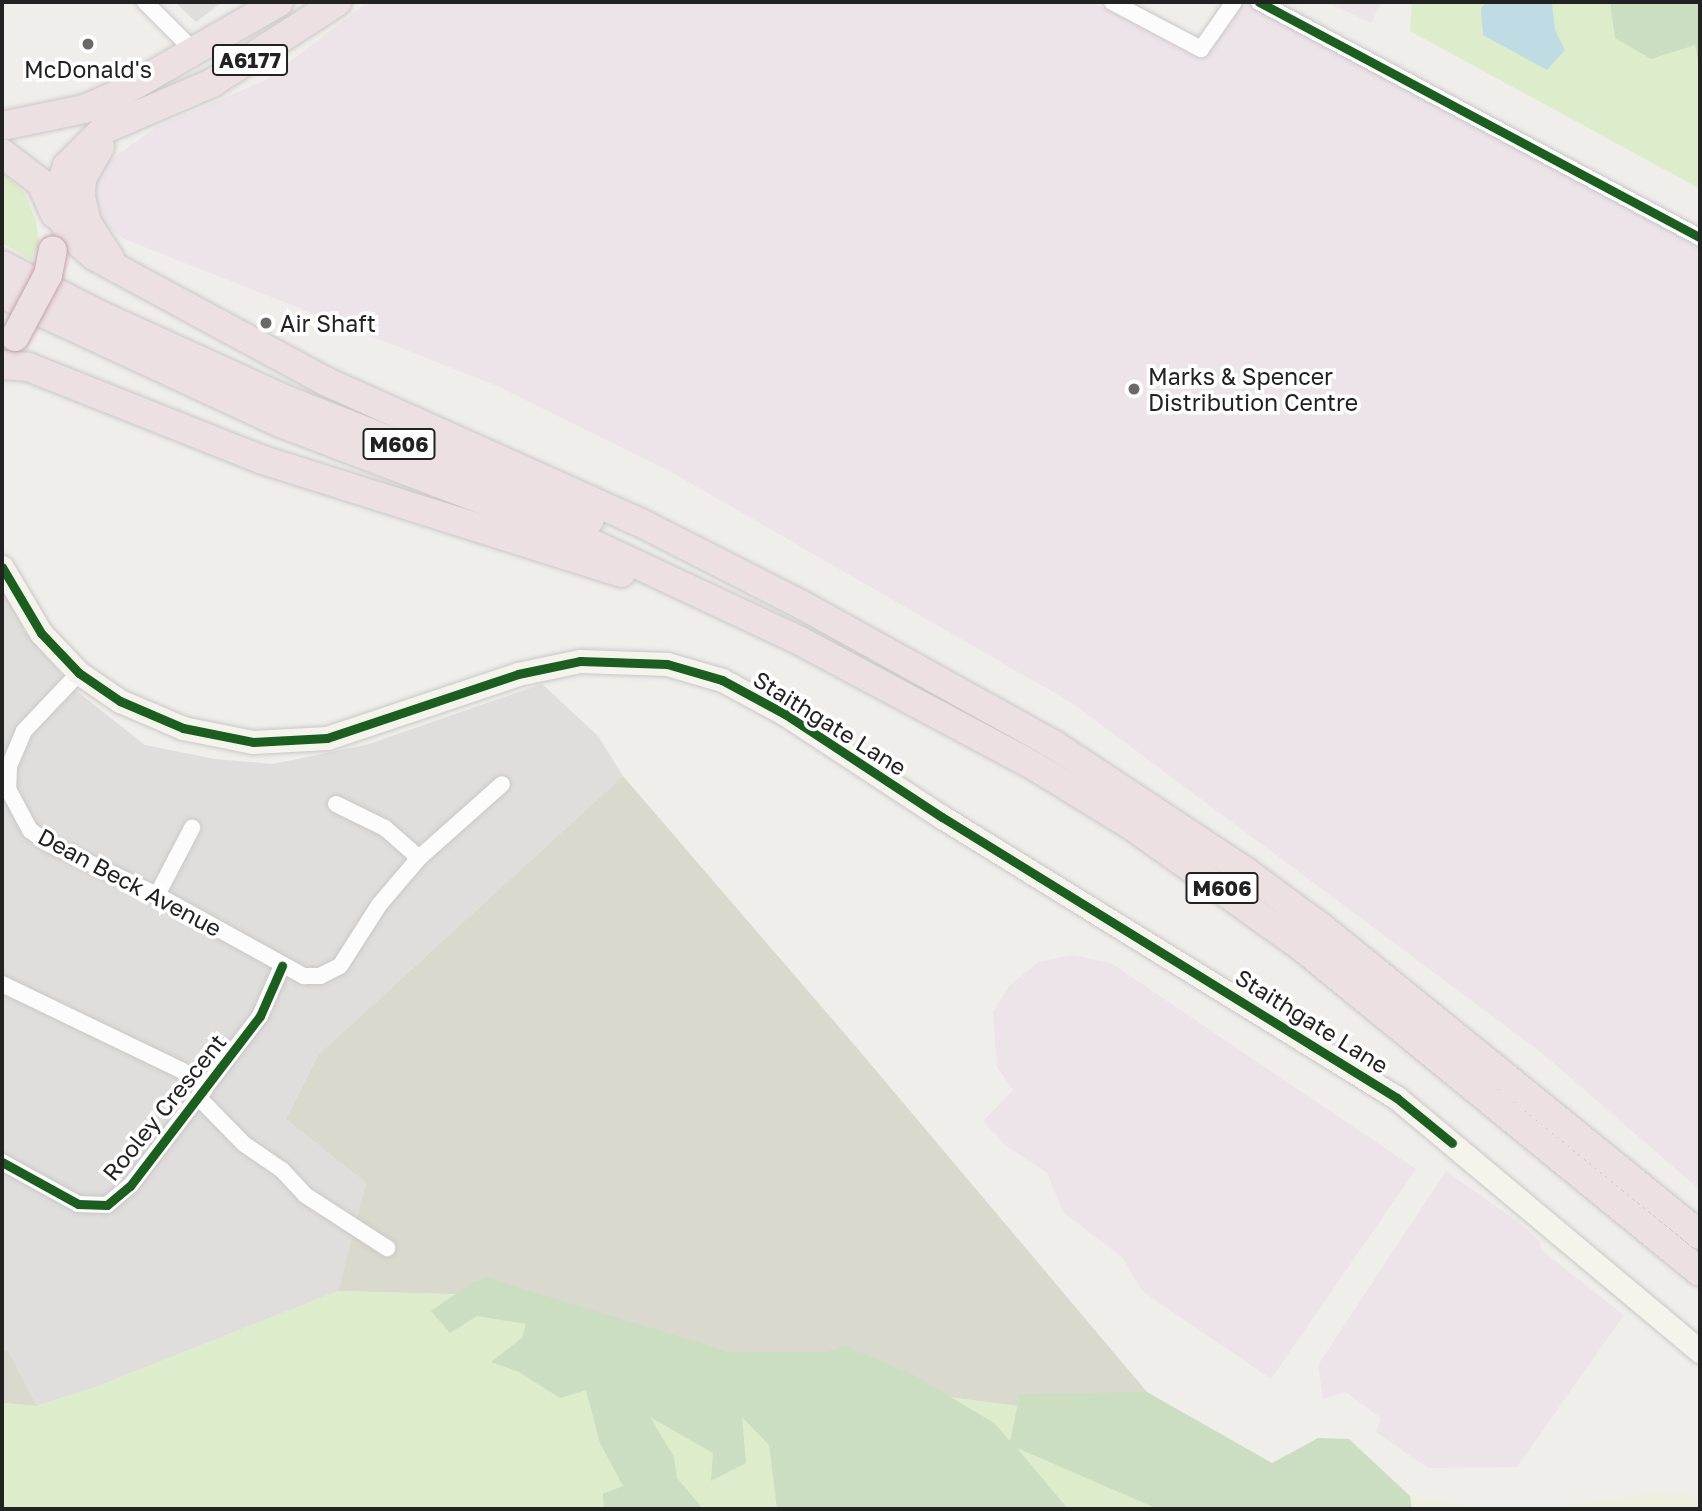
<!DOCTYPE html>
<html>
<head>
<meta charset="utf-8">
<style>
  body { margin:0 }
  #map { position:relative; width:1702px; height:1511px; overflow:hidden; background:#f0eeeb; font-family:"Golos Text",sans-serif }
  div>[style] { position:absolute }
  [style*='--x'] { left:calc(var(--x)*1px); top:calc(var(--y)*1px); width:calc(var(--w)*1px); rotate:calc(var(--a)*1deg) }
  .residential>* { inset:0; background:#dfdedc }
  .industrial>* { inset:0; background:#ede4e9 }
  .construction>* { inset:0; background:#d9d9cd }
  .farmland>* { inset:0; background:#efefdf }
  .grass>* { inset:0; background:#ddeccb }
  .forest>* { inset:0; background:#cbdec1 }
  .water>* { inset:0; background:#bfdbe3 }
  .roads { filter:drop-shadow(0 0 2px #c9c8c7) drop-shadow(0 0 2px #c9c8c7) }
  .street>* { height:16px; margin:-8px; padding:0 8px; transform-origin:8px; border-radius:8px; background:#fdfcfc }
  .secondary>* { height:23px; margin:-11.5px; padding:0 11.5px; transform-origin:11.5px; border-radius:11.5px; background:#f4f4ed }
  .highway>* { height:28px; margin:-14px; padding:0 14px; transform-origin:14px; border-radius:14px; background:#ece0e2 }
  .bridges { filter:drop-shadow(0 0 2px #c5a2ac) drop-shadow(0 0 2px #c5a2ac) }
  .highway-bridge>* { height:28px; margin:-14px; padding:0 14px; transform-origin:14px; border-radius:14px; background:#ece0e2 }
  .cycleway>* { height:9px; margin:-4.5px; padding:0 4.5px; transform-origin:4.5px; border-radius:4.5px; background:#1b5e20 }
  .dots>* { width:19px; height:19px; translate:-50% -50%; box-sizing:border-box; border:4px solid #fff; border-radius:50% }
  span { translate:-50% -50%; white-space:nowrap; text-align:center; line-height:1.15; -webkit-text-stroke:7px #fff; paint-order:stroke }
  .shield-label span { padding:2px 5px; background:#fff; border:2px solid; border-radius:5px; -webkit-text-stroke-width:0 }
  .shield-label { font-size:21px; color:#222; font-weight:700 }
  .poi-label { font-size:23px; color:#222 }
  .left { translate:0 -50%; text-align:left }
  .street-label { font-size:23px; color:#222 }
  .frame { position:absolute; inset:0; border:4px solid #222; pointer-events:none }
</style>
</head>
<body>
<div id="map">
  <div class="residential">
    <i style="clip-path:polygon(175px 2px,222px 2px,196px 22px)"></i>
    <i style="clip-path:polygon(2px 587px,23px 629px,74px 689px,145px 745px,215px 759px,273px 764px,366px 745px,542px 684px,598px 736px,623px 776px,318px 1055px,286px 1119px,366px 1183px,338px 1291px,96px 1387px,37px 1406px,8px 1350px,2px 1350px)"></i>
  </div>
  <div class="industrial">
    <i style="clip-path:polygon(368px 2px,1093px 2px,1196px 57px,1229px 3px,1259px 2px,1700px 237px,1700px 1190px,1543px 1054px,1072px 703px,671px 472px,495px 385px,124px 239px,107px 227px,95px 207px,96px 178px,109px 161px,158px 126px,266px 80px)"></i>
    <i style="clip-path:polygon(1326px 2px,1382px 2px,1371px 23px)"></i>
    <i style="clip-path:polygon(1072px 955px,1111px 963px,1416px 1169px,1271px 1379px,1142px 1291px,1123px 1258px,1063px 1212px,1047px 1173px,1006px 1146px,983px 1121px,1013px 1090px,997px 1067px,993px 1012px,1009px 986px,1038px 962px)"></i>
    <i style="clip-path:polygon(1446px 1171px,1517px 1221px,1540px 1241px,1541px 1250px,1624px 1315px,1517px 1467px,1428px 1468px,1376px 1432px,1381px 1418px,1346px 1392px,1323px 1399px,1318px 1365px)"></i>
  </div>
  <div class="construction">
    <i style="clip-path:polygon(623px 776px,857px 1048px,1158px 1405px,1051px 1396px,1017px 1406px,895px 1390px,821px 1395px,482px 1295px,338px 1291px,366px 1183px,286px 1119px,318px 1055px)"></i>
    <i style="clip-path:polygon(2px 1350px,8px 1350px,37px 1406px,2px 1403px)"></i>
  </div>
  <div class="farmland">
    <i style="clip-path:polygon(1654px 1492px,1681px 1493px,1700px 1500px,1700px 1509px,1547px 1509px)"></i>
    <i style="clip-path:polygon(1410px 1496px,1427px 1499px,1478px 1509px,1412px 1509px)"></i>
  </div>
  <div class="grass">
    <i style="clip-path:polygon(1412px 2px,1485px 2px,1481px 9px,1565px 50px,1555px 29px,1552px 2px,1610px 2px,1616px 38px,1695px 45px,1700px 73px,1700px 189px,1410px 31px)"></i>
    <i style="clip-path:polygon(2px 171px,25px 194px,36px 221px,39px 241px,32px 260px,2px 243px)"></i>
    <i style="clip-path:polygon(338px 1291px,482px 1295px,895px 1390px,1017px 1406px,1051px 1396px,1247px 1509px,2px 1509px,2px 1403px,37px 1406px,96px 1387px)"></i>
  </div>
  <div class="forest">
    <i style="clip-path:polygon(1610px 2px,1700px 2px,1700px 73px,1695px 45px,1651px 59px,1615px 38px)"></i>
    <i style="clip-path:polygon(488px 1278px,729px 1352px,827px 1352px,845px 1346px,912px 1374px,994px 1423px,1010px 1441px,1020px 1394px,1147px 1392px,1272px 1463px,1318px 1438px,1349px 1439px,1410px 1496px,1412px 1509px,1158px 1509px,1017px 1448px,1068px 1509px,777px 1509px,769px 1445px,742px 1417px,746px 1463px,711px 1481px,713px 1453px,650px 1417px,674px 1457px,677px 1478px,703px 1509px,604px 1509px,603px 1494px,623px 1486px,600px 1443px,586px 1390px,560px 1398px,519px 1372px,491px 1362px,522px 1338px,526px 1324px,477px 1316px,450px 1333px,431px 1311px,473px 1282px)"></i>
  </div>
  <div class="water">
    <i style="clip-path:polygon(1485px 2px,1552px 2px,1555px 29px,1565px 50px,1547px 70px,1483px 35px,1481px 9px)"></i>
  </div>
  <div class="roads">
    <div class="street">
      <i style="--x:145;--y:2;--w:72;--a:45"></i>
      <i style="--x:1112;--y:2;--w:101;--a:27.8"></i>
      <i style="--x:1201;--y:49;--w:57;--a:-54.9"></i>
      <i style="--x:1259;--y:2;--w:500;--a:28.1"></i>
      <i style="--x:79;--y:673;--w:80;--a:133.5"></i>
      <i style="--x:24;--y:731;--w:38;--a:113"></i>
      <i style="--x:9;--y:766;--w:23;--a:92"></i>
      <i style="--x:8;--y:789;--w:47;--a:61.8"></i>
      <i style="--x:30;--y:830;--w:21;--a:37"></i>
      <i style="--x:47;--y:843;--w:122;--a:25.3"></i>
      <i style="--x:157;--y:895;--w:168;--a:28.9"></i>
      <i style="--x:304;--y:976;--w:16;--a:0"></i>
      <i style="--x:320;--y:976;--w:22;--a:-27"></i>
      <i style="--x:340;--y:966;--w:72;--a:-57.4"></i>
      <i style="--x:379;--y:905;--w:62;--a:-49.6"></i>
      <i style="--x:419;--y:858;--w:111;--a:-41.7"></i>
      <i style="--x:336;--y:804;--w:55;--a:26.1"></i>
      <i style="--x:385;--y:828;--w:45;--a:41.4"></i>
      <i style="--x:157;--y:895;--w:76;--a:-62.4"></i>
      <i style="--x:2;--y:984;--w:199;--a:25.7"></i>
      <i style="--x:181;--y:1070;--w:31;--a:40"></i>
      <i style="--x:199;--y:1098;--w:64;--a:45.6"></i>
      <i style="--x:244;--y:1144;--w:46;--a:34.4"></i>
      <i style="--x:282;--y:1170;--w:34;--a:47"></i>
      <i style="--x:305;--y:1195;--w:98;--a:32.9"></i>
      <i style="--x:2;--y:1162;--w:87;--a:28.9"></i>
      <i style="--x:78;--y:1204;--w:29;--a:2"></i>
      <i style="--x:107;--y:1205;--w:30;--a:-40"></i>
      <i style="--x:130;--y:1186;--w:214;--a:-52.6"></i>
      <i style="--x:260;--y:1016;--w:55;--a:-66.3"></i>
    </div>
    <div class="secondary">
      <i style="--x:2;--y:567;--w:77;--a:59.4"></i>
      <i style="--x:41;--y:633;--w:55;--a:46.5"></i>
      <i style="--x:79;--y:673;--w:50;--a:34.3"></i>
      <i style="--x:120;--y:701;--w:69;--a:23.2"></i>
      <i style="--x:183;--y:728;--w:71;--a:11.3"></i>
      <i style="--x:253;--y:742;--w:74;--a:-3.1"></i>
      <i style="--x:327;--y:738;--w:201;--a:-18.5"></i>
      <i style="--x:518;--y:674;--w:63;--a:-11.8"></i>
      <i style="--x:580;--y:661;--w:87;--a:2"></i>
      <i style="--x:667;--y:664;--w:57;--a:16.2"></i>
      <i style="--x:722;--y:680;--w:72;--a:28.4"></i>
      <i style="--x:785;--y:714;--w:188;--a:33.3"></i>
      <i style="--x:942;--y:817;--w:535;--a:31.7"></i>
      <i style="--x:1397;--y:1098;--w:395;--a:39.9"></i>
    </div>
    <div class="highway">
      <i style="--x:2;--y:126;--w:84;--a:-11.7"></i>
      <i style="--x:84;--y:109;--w:40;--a:-23.4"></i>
      <i style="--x:121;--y:93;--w:182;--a:-29.9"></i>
      <i style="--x:100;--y:147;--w:36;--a:120"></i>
      <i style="--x:82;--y:178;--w:19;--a:93"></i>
      <i style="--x:81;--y:197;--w:27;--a:77"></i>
      <i style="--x:87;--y:223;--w:42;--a:56.7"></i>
      <i style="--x:2;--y:153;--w:49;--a:37.6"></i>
      <i style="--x:41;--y:183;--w:34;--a:66"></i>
      <i style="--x:54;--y:204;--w:40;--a:-71.1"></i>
      <i style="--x:67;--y:166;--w:51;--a:-45"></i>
      <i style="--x:103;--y:130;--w:119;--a:-23.3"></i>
      <i style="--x:212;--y:83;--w:149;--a:-32.9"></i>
      <i style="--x:55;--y:209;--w:33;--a:57"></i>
      <i style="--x:73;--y:237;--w:28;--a:42"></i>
      <i style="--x:94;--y:256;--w:263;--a:28.4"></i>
      <i style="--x:325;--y:381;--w:344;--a:24.2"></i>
      <i style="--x:639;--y:522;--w:185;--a:27"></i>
      <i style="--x:804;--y:606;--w:285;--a:29"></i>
      <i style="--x:1053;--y:744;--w:230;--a:33.5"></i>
      <i style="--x:1245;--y:871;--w:96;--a:36.5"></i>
      <i style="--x:1322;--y:928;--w:487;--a:39.1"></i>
      <i style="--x:2;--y:265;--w:108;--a:27"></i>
      <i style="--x:98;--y:314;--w:202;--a:24.5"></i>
      <i style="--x:282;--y:398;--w:331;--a:21.6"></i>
      <i style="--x:2;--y:294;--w:306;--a:24.9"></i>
      <i style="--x:280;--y:423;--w:312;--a:20.8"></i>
      <i style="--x:572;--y:534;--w:252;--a:25.1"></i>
      <i style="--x:800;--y:641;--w:265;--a:28.1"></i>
      <i style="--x:1034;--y:766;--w:119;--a:31.5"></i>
      <i style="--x:1135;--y:828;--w:206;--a:35.5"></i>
      <i style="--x:1303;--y:948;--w:512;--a:39.22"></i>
      <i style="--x:2;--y:365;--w:26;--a:4"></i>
      <i style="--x:28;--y:367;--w:250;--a:21.6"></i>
      <i style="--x:260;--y:459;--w:379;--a:17.5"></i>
    </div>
  </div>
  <div class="bridges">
    <div class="highway-bridge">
      <i style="--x:15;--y:337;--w:70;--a:-62"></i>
      <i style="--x:48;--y:275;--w:25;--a:-79"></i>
    </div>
  </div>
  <div class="cycleway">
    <i style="--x:1259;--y:2;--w:500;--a:28.1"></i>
    <i style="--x:2;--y:567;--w:77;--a:59.4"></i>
    <i style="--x:41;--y:633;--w:55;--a:46.5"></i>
    <i style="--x:79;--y:673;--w:50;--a:34.3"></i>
    <i style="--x:120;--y:701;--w:69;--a:23.2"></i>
    <i style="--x:183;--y:728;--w:71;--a:11.3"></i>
    <i style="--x:253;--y:742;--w:74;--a:-3.1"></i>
    <i style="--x:327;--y:738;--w:201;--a:-18.5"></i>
    <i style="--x:518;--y:674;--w:63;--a:-11.8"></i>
    <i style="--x:580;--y:661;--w:87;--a:2"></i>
    <i style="--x:667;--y:664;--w:57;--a:16.2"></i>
    <i style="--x:722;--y:680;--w:72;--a:28.4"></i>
    <i style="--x:785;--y:714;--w:188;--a:33.3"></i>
    <i style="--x:942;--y:817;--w:535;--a:31.7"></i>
    <i style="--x:1397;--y:1098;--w:71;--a:39.3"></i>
    <i style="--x:2;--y:1162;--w:87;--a:28.9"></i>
    <i style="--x:78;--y:1204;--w:29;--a:2"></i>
    <i style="--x:107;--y:1205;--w:30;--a:-40"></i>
    <i style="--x:130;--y:1186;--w:214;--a:-52.6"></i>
    <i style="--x:260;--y:1016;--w:55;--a:-66.3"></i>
  </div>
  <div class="dots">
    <i style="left:88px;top:44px;background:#6a6968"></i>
    <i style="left:266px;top:323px;background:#6a6968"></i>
    <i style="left:1134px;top:389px;background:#6a6968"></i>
  </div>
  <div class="shield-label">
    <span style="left:250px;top:60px">A6177</span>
    <span style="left:399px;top:444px">M606</span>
    <span style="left:1222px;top:888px">M606</span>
  </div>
  <div class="poi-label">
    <span style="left:88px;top:69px">McDonald's</span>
    <span class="left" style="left:280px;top:323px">Air Shaft</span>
    <span class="left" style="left:1148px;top:389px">Marks &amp; Spencer<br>Distribution Centre</span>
  </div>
  <div class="street-label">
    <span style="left:830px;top:723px;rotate:32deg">Staithgate Lane</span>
    <span style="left:130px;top:882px;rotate:28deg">Dean Beck Avenue</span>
    <span style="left:1312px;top:1021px;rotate:32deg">Staithgate Lane</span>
    <span style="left:164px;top:1107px;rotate:-51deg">Rooley Crescent</span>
  </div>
  <div class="frame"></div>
</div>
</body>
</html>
